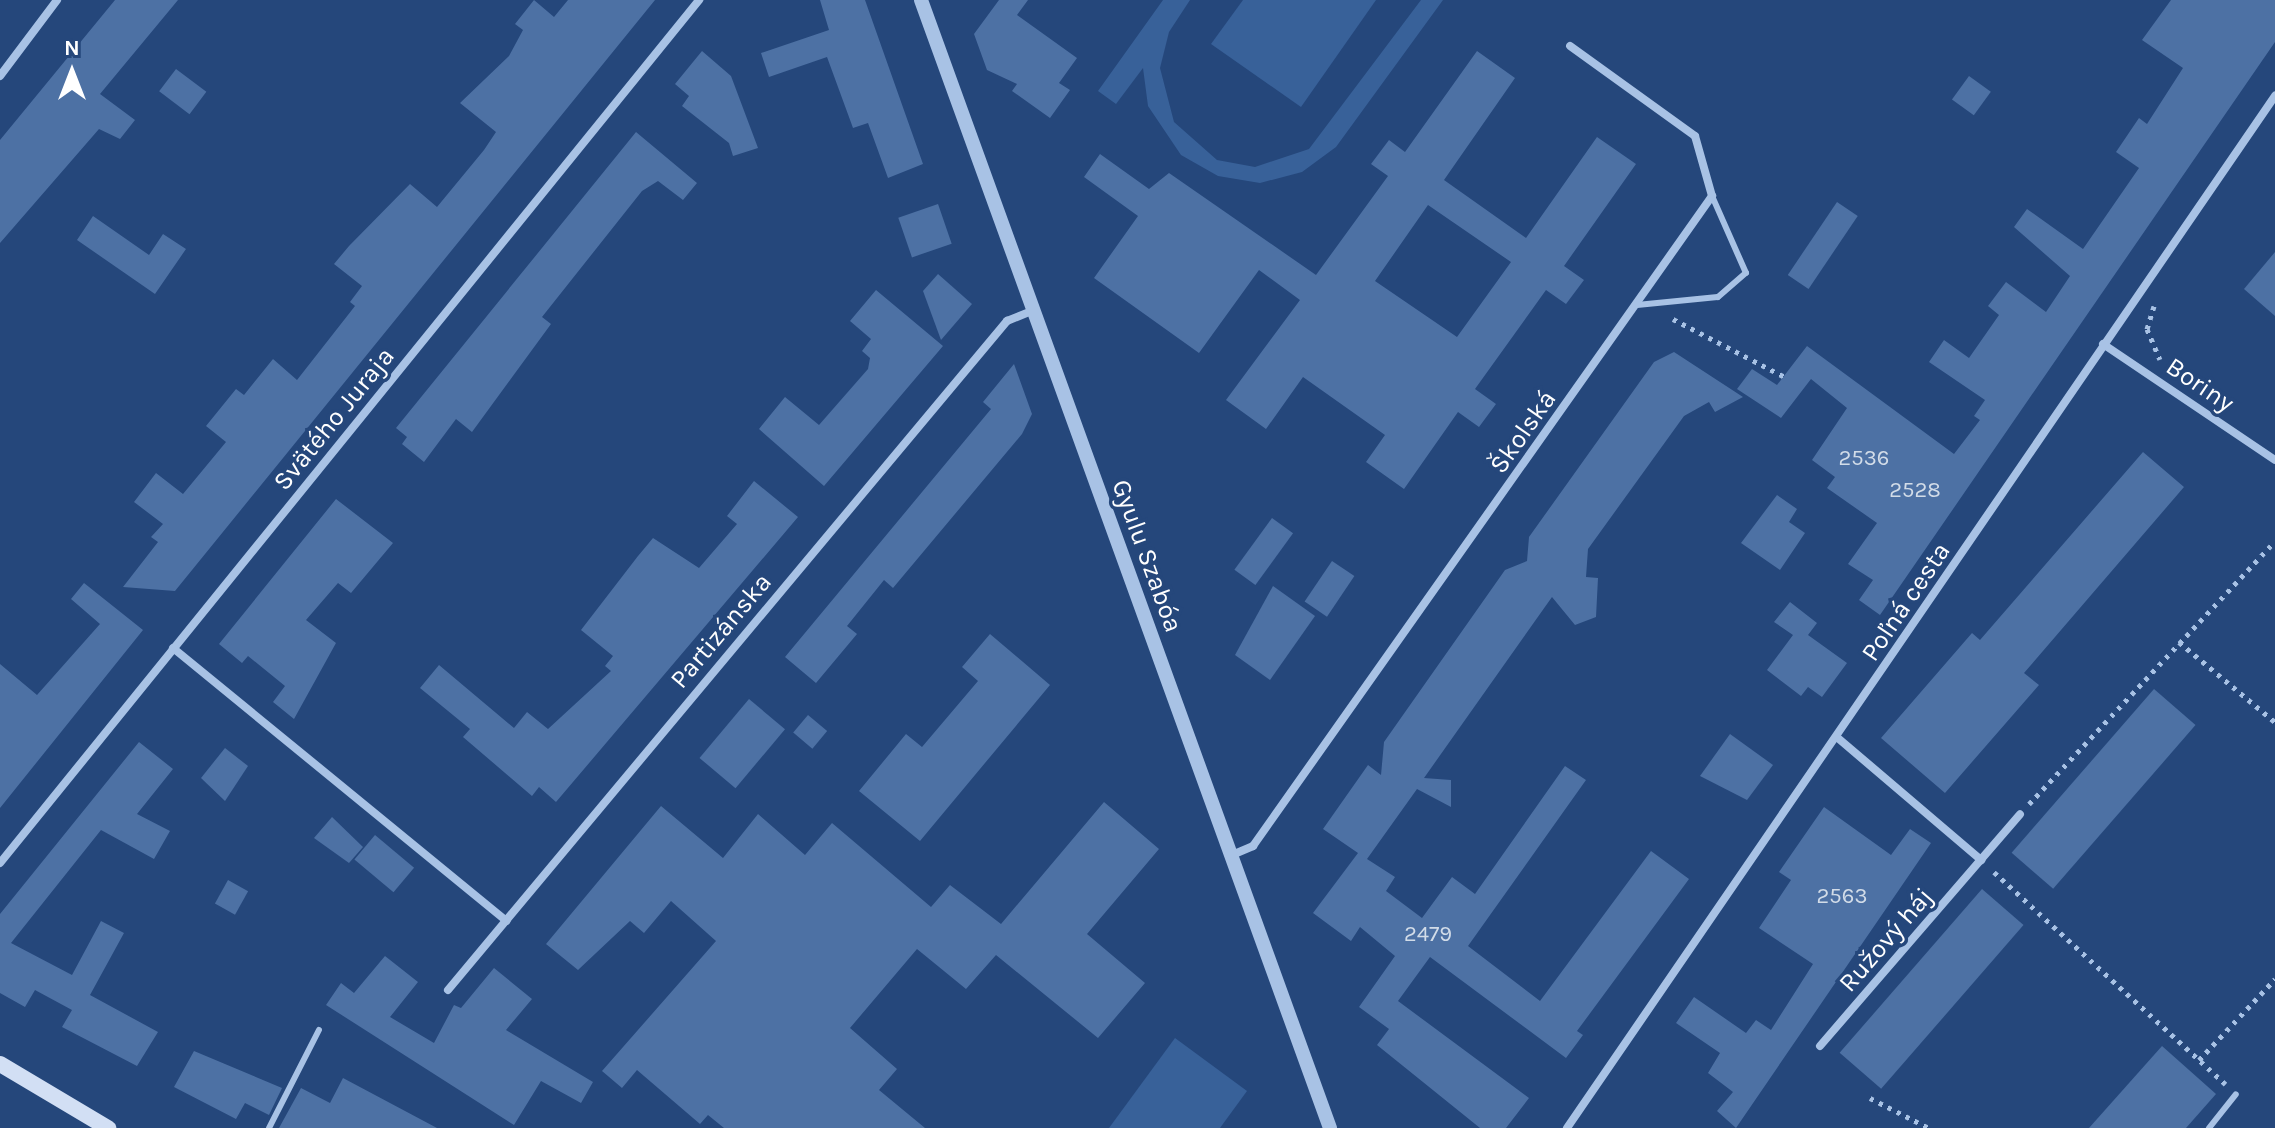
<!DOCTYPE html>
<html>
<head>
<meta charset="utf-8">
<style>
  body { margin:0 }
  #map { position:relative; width:2275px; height:1128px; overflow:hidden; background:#25477b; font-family:Karla,sans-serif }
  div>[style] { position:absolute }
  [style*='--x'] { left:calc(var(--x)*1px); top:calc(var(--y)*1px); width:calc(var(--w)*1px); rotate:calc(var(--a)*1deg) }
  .green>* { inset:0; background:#386199 }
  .building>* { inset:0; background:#4d71a4; transform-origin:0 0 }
  .path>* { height:5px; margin-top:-2.5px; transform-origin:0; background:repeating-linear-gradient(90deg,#a8c2e5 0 4px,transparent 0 10px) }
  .service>* { height:6px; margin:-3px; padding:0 3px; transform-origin:3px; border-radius:3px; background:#a8c2e5 }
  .minor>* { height:8px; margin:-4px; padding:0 4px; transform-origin:4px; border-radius:4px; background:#a8c2e5 }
  .tertiary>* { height:14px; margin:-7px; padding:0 7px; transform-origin:7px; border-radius:7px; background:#a8c2e5 }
  .secondary>* { height:16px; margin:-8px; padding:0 8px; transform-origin:8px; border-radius:8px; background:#d2dff4 }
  span { translate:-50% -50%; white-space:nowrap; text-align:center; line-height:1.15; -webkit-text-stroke:7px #25477b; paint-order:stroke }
  .number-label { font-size:22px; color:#d2dce8 }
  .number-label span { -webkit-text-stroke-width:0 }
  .street-label { font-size:26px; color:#fff }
  .north { position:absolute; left:32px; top:32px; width:80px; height:80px; -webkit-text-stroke:6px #25477b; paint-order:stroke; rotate:0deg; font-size:22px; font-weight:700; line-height:32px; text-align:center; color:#fff }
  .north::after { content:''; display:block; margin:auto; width:28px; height:36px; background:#fff; clip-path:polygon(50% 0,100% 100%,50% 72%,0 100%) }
</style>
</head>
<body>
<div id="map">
  <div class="green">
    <i style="clip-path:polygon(1163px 0,1190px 0,1169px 32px,1160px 68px,1174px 122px,1217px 160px,1255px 167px,1309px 149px,1421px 0,1443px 0,1336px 147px,1302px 172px,1260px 183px,1218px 176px,1181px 155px,1148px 106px,1143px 68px,1116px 104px,1098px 91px)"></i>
    <i style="clip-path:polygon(1243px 0,1376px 0,1301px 107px,1211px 44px)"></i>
    <i style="clip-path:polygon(1175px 1038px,1247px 1091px,1220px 1128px,1109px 1128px)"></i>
  </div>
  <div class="building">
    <i style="clip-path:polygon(115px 0,178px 0,100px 94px,135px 120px,120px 139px,99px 129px,0 243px,0 140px)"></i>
    <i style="clip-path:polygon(534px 0,554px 17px,568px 0,655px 0,175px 591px,123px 587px,158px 542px,151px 537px,163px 524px,134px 502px,156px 473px,183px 494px,226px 442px,206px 426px,236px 389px,244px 395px,273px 359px,297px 380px,355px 306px,350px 302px,362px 286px,334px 264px,349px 246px,410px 184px,437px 207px,484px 150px,496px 132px,460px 103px,509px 56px,523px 30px,515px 24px)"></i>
    <i style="clip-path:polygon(820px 0,865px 0,923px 164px,888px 178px,868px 123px,853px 128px,827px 57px,769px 77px,761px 53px,829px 30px)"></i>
    <i style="clip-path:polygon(999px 0,1028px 0,1017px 15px,1077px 58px,1059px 83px,1070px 90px,1050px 118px,1012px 91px,1017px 84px,987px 70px,974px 34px)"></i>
    <i style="clip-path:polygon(2171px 0,2275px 0,2275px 42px,1880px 615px,1859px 600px,1873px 580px,1848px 564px,1877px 523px,1827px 488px,1835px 477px,1812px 460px,1847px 408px,1811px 379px,1781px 418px,1737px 389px,1752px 369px,1777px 385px,1807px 346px,1954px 454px,1980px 420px,1974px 416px,1985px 400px,1929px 362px,1944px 340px,1969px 358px,1999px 315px,1988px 306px,2006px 282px,2046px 312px,2070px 276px,2014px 227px,2027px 209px,2083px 249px,2139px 168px,2116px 152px,2139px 118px,2147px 124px,2183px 68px,2142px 40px)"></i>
    <i style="clip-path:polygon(702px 51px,731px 76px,758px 148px,733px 156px,729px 143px,682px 106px,689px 96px,675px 84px)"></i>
    <i style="clip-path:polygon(evenodd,1477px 51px,1515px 78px,1444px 180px,1526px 238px,1597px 137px,1636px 164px,1564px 266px,1584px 280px,1566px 304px,1546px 290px,1475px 389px,1496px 404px,1479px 427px,1458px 412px,1404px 489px,1366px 462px,1385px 435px,1303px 377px,1266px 429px,1226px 400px,1300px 300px,1259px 270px,1199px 353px,1094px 278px,1138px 216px,1084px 177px,1100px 154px,1149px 189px,1169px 173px,1316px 275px,1388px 176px,1371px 164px,1389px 140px,1405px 152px,1477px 51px,1428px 205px,1511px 262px,1457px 337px,1375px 281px,1428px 205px)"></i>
    <i style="left:176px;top:69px;width:38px;height:28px;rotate:37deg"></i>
    <i style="left:1969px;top:76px;width:27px;height:29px;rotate:36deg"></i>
    <i style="clip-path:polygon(636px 132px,697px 183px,683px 200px,658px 181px,642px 191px,542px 317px,551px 324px,472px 432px,456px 419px,424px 462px,402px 444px,407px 437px,396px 428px)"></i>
    <i style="left:1837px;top:202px;width:25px;height:88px;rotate:34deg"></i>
    <i style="left:938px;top:204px;width:42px;height:42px;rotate:71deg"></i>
    <i style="clip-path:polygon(93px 216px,149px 255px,163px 234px,186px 249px,155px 294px,77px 240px)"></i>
    <i style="clip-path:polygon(2275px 252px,2275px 316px,2244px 289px)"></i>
    <i style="clip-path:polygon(938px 274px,972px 304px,941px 340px,923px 291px)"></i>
    <i style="clip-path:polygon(876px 290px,943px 346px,824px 486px,759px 429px,785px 397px,819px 425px,868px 369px,870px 358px,862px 351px,871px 339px,850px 321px)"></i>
    <i style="clip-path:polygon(1674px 352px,1743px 397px,1715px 412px,1709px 402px,1684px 416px,1588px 549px,1586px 577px,1598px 578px,1596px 617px,1575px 625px,1552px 597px,1424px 778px,1451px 780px,1451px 807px,1417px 789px,1367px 859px,1395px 877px,1386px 891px,1422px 918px,1452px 877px,1475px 894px,1565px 766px,1586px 780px,1468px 946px,1540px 1001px,1651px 851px,1689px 879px,1577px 1031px,1583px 1035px,1566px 1058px,1430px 957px,1398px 1001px,1529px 1098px,1506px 1128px,1480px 1128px,1377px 1045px,1389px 1029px,1359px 1007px,1395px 956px,1360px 927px,1351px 941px,1313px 913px,1358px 853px,1323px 829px,1368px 765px,1381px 775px,1384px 742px,1505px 570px,1527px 561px,1529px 537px,1654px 362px)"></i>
    <i style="clip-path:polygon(1014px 364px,1032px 414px,1022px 434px,893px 588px,884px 580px,847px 626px,857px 634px,816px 683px,785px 657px,991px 409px,983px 402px)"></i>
    <i style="clip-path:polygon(2143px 452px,2184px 487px,2024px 673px,2039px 685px,1945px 793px,1881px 738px,1972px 633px,1980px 640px)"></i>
    <i style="clip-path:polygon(754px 481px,798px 517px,556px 802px,539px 787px,532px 796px,463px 737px,470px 729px,420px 688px,439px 665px,514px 728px,527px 712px,548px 729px,611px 671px,605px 666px,613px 656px,581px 630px,638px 556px,653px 538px,699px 568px,737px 524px,727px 516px)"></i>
    <i style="clip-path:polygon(1777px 495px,1797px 509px,1789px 522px,1805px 533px,1780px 570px,1741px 543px)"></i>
    <i style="clip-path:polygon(336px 499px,393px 543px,351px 593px,338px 583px,306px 620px,336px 643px,294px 719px,273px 702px,285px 686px,248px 656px,242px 663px,219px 644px)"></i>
    <i style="left:1272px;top:518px;width:26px;height:64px;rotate:36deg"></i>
    <i style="left:1332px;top:561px;width:27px;height:49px;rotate:34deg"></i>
    <i style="clip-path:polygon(84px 583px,143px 630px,0 808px,0 664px,37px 695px,100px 624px,71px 599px)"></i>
    <i style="clip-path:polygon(1273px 586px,1315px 616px,1270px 680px,1235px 655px)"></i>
    <i style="clip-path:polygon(1790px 602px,1817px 623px,1808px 635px,1847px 663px,1822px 697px,1808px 687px,1801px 696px,1767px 670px,1793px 635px,1774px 622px)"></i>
    <i style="clip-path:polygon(990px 634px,1050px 685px,920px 841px,859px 791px,906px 734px,922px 747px,978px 681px,962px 667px)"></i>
    <i style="left:2154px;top:689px;width:55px;height:217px;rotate:41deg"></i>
    <i style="left:749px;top:699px;width:47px;height:77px;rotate:40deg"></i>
    <i style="left:808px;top:715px;width:25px;height:23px;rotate:40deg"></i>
    <i style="clip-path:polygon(1730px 734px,1773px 765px,1747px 800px,1700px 776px)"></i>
    <i style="clip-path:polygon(139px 742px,173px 769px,137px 814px,170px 831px,154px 859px,101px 830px,11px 943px,72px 975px,101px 921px,124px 933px,90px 995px,158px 1032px,137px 1066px,62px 1027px,72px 1010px,35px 990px,25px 1007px,0 993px,0 914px)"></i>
    <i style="clip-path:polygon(225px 748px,248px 766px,225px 801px,201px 778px)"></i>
    <i style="clip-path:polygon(1104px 802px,1159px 849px,1087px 934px,1145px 983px,1098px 1038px,996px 955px,966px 989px,917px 949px,850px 1028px,897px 1069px,879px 1090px,925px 1128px,724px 1128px,708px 1115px,700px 1124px,637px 1070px,622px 1088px,602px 1071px,716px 941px,671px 901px,644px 933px,630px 921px,578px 970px,546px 944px,661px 806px,723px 858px,758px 814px,805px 855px,832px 823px,931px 907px,950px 885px,1001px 924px)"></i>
    <i style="clip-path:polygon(1824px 807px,1891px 855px,1910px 829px,1931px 843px,1736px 1128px,1717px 1111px,1733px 1092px,1708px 1073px,1720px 1053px,1676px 1023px,1694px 997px,1746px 1033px,1756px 1020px,1771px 1030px,1813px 964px,1759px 928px,1791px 880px,1779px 872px)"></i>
    <i style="clip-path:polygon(332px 817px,363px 847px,349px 863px,314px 838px)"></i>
    <i style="left:375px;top:835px;width:51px;height:32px;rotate:40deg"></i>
    <i style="left:228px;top:880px;width:23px;height:27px;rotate:29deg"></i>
    <i style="left:1982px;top:889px;width:55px;height:217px;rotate:41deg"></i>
    <i style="clip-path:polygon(385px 956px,418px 982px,390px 1017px,434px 1043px,454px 1005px,461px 1008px,494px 968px,532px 999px,506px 1030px,593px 1082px,581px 1103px,541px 1081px,514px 1125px,326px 1005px,341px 983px,354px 993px)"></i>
    <i style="clip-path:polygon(2162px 1046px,2216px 1094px,2186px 1128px,2089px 1128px)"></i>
    <i style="clip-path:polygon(194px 1051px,282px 1088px,269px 1115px,245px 1103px,236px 1119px,174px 1087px)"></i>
    <i style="clip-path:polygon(343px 1078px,437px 1128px,279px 1128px,301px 1088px,330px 1103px)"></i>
  </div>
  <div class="path">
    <i style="--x:2154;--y:306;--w:24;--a:107"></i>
    <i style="--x:2147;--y:329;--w:33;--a:67"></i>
    <i style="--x:1673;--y:319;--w:126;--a:27.4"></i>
    <i style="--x:2179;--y:642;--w:125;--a:39.8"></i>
    <i style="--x:2029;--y:804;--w:360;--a:-46.9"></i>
    <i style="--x:1994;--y:872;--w:314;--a:42.5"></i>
    <i style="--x:2199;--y:1060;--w:111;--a:-46.8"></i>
    <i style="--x:1870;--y:1098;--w:66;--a:27"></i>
  </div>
  <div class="service">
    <i style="--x:1637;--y:305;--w:81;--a:-5.6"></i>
    <i style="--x:1718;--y:297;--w:37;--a:-41"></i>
    <i style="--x:1746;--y:273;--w:84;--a:-113.8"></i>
    <i style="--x:269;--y:1128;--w:110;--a:-63"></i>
    <i style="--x:2209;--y:1128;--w:43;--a:-51.5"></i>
  </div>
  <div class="minor">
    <i style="--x:0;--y:76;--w:95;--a:-53.1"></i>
    <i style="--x:2103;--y:344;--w:207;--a:34"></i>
    <i style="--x:173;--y:648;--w:431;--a:39.3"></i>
    <i style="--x:1839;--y:739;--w:187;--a:40.4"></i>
    <i style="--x:1232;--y:855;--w:23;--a:-23"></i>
    <i style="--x:1253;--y:846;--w:796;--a:-54.77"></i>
    <i style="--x:1712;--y:196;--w:62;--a:-105.8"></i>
    <i style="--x:1695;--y:136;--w:154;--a:-144.2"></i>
    <i style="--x:0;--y:863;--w:1111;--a:-50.99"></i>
    <i style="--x:448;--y:990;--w:872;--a:-50.12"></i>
    <i style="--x:1007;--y:321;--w:29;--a:-22"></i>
    <i style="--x:1820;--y:1046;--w:306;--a:-49.2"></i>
    <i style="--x:1567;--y:1128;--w:1252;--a:-55.55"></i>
  </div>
  <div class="tertiary">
    <i style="--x:921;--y:0;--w:1200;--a:70.07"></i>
  </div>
  <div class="secondary">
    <i style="--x:0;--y:1064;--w:126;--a:30.7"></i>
  </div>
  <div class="number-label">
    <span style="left:1864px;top:459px">2536</span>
    <span style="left:1915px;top:491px">2528</span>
    <span style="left:1842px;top:897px">2563</span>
    <span style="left:1428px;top:935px">2479</span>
  </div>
  <div class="street-label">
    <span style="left:2200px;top:385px;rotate:34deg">Boriny</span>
    <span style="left:334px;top:419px;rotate:-51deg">Svätého Juraja</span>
    <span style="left:1523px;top:432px;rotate:-55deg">Školská</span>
    <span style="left:1147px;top:556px;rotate:70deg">Gyulu Szabóa</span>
    <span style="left:1906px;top:602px;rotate:-56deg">Poľná cesta</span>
    <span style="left:721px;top:631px;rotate:-50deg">Partizánska</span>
    <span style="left:1886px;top:940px;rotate:-49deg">Ružový háj</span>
  </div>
  <div class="north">N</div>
</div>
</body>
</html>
